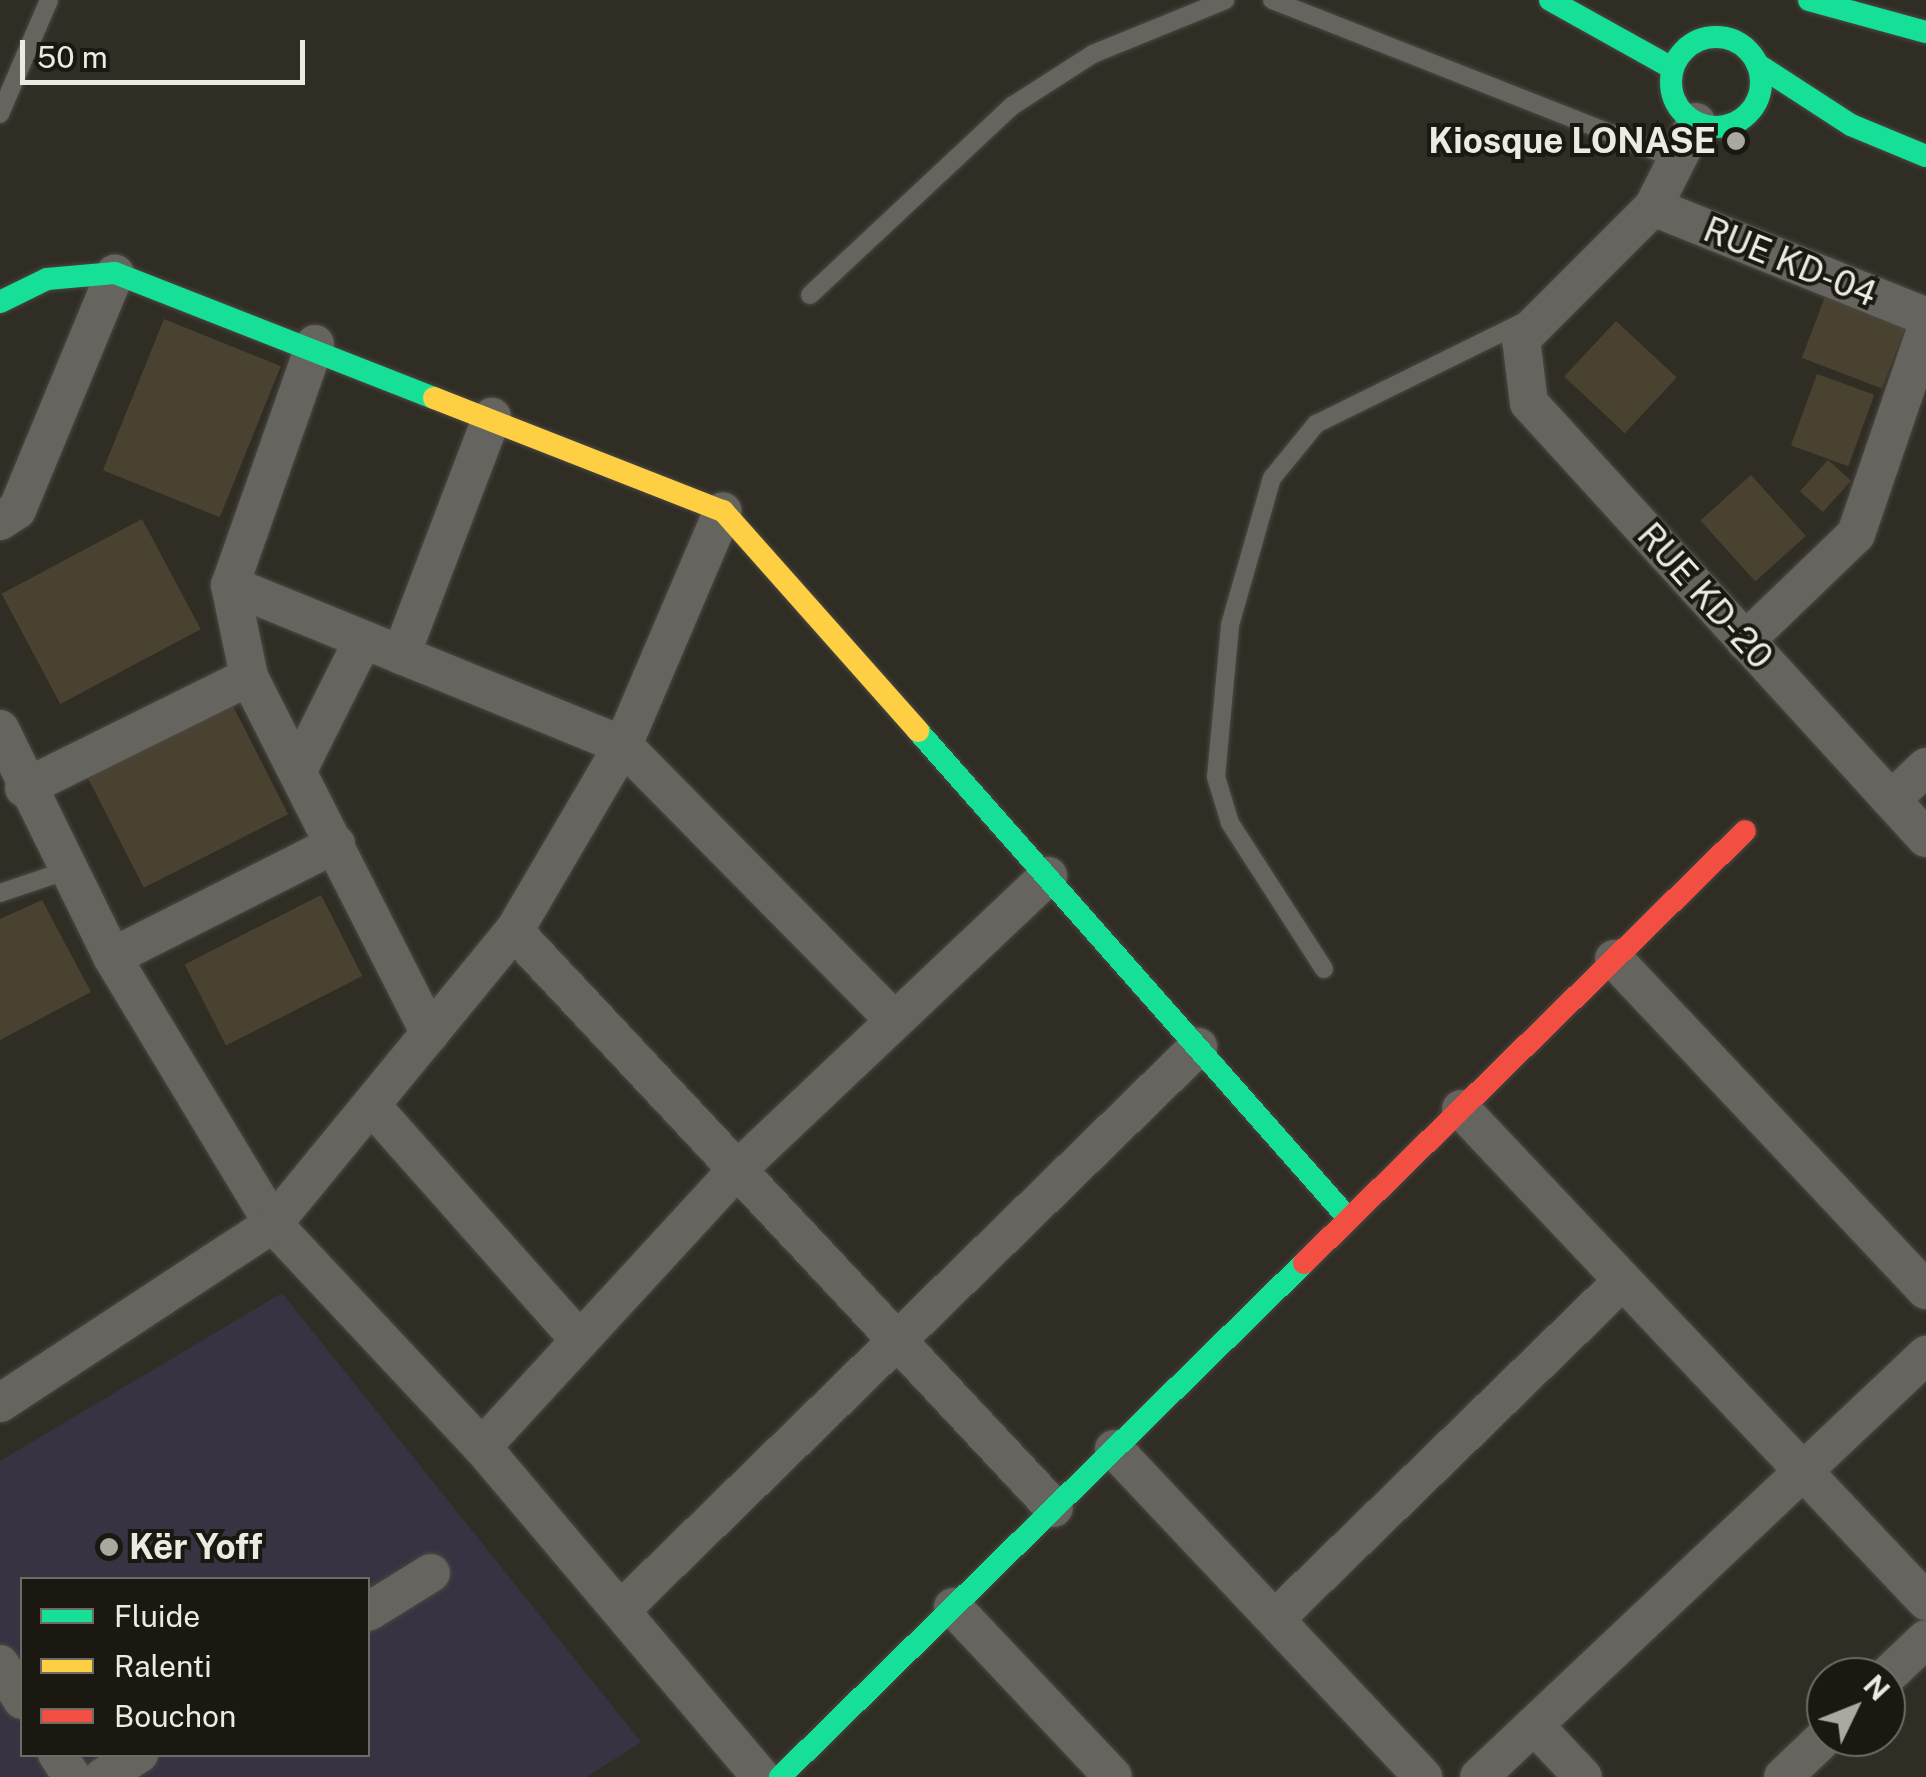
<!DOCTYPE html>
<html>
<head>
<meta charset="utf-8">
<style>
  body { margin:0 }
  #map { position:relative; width:1926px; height:1777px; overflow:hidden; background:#302d25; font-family:"Public Sans",sans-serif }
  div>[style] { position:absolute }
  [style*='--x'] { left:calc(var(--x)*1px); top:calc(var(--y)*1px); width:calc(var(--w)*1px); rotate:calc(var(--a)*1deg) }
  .commercial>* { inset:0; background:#373342 }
  .building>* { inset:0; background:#4a4231; transform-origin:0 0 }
  .roads { filter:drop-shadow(0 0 2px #4a4841) drop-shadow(0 0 2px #4a4841) }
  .lane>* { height:18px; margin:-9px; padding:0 9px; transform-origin:9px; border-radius:9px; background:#66645e }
  .street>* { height:38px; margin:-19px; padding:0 19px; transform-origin:19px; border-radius:19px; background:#66645e }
  .fast>* { height:22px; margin:-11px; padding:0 11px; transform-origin:11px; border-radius:11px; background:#16e098 }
  .fast>.ring { margin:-11px; padding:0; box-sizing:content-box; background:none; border:22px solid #16e098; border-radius:50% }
  .slow>* { height:22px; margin:-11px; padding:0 11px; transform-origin:11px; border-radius:11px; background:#ffcf43 }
  .jam>* { height:22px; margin:-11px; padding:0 11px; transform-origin:11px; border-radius:11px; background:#f24e42 }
  .dots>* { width:28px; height:28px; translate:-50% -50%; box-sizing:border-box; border:5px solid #1a1811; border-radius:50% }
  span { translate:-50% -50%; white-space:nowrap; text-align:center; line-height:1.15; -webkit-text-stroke:8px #1a1811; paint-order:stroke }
  .poi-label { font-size:35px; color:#edebe1; font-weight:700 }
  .right { translate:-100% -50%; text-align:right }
  .left { translate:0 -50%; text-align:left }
  .street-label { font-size:35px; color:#edebe1 }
  .legend { position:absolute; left:20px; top:1577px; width:350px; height:180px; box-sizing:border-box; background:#1a1811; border:2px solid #6e6c64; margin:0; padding:12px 18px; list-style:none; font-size:30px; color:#edebe1 }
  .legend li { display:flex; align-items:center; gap:20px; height:50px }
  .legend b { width:50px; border:2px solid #6e6c64 }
  .north { position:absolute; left:1806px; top:1657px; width:100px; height:100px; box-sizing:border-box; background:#1a1811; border:2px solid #6e6c64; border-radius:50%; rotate:47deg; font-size:28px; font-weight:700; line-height:40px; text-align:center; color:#edebe1 }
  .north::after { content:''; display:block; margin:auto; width:35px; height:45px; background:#aba89f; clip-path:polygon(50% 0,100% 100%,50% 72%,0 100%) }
  .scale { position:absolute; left:20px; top:40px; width:285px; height:45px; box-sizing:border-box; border:5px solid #edebe1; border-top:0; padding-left:12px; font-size:30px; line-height:35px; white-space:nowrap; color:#edebe1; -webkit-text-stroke:8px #1a1811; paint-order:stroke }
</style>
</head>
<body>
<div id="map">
  <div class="commercial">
    <i style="clip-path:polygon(evenodd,282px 1293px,641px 1742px,587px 1777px,0 1777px,0 1461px,282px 1293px,22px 1580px,368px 1580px,368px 1754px,22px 1754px,22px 1580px)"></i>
  </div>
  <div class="building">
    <i style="left:1825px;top:297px;width:86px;height:65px;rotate:21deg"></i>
    <i style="left:164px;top:319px;width:126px;height:163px;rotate:22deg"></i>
    <i style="left:1616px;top:321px;width:83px;height:76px;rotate:43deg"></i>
    <i style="left:1817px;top:374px;width:61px;height:76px;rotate:20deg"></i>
    <i style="left:1828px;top:460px;width:31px;height:42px;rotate:42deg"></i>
    <i style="left:1751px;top:475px;width:82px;height:68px;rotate:48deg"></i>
    <i style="left:142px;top:519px;width:125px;height:159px;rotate:62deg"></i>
    <i style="left:231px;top:702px;width:126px;height:162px;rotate:63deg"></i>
    <i style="left:321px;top:895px;width:91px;height:153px;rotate:63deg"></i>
    <i style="clip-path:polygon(42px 900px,91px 992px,0 1040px,0 919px)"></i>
  </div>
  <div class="roads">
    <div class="lane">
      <i style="--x:1272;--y:0;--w:439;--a:21.5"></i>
      <i style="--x:0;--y:114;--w:124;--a:-66.7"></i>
      <i style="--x:810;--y:295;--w:277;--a:-43.1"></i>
      <i style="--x:1012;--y:106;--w:96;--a:-32.7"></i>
      <i style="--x:1093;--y:54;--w:143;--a:-22.2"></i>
      <i style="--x:0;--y:893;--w:72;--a:-18.7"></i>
      <i style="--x:1324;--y:969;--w:174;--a:-122.8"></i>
      <i style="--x:1230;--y:823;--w:48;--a:-106.9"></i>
      <i style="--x:1216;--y:777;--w:153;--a:-84.7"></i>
      <i style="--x:1230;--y:625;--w:153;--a:-74.1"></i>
      <i style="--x:1272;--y:478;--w:70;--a:-50.8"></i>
      <i style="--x:1316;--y:424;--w:231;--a:-26.2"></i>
    </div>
    <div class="street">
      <i style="--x:1696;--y:122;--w:95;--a:116.8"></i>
      <i style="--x:1653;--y:207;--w:187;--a:135"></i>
      <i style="--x:1521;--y:339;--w:64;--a:82.9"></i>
      <i style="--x:1529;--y:403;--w:589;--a:47.62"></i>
      <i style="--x:1653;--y:207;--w:294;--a:21.9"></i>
      <i style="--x:315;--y:344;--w:256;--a:109.4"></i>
      <i style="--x:230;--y:585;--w:94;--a:78.3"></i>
      <i style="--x:249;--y:677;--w:400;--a:63.1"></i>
      <i style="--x:0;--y:521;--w:20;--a:-33"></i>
      <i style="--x:17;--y:510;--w:256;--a:-67.5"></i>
      <i style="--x:230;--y:585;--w:424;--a:22.2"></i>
      <i style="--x:623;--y:745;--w:383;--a:45.4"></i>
      <i style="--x:1745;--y:641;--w:154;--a:-43.9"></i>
      <i style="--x:1856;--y:534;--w:216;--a:-71.1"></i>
      <i style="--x:401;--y:655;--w:255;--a:-69.1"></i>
      <i style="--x:0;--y:729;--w:254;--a:63.8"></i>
      <i style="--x:112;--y:957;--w:312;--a:58.9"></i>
      <i style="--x:273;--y:1224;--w:306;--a:46.9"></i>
      <i style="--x:482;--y:1447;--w:432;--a:49.8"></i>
      <i style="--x:298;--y:770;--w:145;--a:-63.4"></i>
      <i style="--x:24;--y:788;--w:251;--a:-26.3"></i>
      <i style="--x:1891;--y:800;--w:48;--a:-43.3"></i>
      <i style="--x:514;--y:931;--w:790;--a:46.9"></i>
      <i style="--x:112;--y:957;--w:251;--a:-26.8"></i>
      <i style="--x:1614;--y:959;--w:455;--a:46.7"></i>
      <i style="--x:371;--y:1105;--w:309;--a:48.4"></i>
      <i style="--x:1461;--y:1109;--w:677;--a:46.62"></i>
      <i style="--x:0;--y:1403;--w:326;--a:-33.3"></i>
      <i style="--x:273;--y:1224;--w:379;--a:-50.6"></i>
      <i style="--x:514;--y:931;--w:216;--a:-59.6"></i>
      <i style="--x:623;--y:745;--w:254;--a:-66.9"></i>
      <i style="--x:482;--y:1447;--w:374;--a:-47.4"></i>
      <i style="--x:735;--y:1172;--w:431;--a:-43.4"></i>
      <i style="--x:1114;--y:1449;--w:451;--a:46.7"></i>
      <i style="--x:953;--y:1607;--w:233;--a:46.7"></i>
      <i style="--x:622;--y:1609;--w:805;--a:-44.3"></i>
      <i style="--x:368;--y:1612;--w:74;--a:-31.8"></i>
      <i style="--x:1277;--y:1617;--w:479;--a:-44.2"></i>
      <i style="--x:0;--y:1664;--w:42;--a:58.6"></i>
      <i style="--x:1886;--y:1677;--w:55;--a:-43.5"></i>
      <i style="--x:1534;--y:1725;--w:71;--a:46.7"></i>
      <i style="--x:57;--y:1754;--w:27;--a:57"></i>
      <i style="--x:103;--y:1777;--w:43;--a:-32.6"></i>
      <i style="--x:1479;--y:1777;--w:615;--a:-43.35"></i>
      <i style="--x:1783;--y:1777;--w:59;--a:-43.6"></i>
    </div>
    <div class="fast">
      <i style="--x:1550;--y:0;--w:140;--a:29.1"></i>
      <i style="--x:1809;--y:0;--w:121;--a:15.3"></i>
      <i class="ring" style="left:1671px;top:37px;width:68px;height:68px"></i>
      <i style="--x:1757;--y:64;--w:112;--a:33"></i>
      <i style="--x:1851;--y:125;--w:81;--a:22.5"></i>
      <i style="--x:0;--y:302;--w:52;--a:-26.1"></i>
      <i style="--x:47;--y:279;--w:68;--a:-5"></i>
      <i style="--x:115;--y:273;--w:343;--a:21.4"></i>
      <i style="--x:918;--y:731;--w:651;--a:48.55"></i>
      <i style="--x:780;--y:1777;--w:734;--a:-44.45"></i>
    </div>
    <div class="slow">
      <i style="--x:434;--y:398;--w:310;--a:21.4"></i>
      <i style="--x:723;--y:511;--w:294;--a:48.4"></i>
    </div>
    <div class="jam">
      <i style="--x:1304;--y:1263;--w:617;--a:-44.41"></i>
    </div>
  </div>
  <div class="dots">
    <i style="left:1736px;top:141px;background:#aba89f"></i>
    <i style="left:109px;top:1547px;background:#aba89f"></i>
  </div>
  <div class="poi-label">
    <span class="right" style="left:1716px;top:141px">Kiosque LONASE</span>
    <span class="left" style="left:129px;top:1547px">Kër Yoff</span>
  </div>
  <div class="street-label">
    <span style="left:1790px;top:262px;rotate:22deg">RUE KD-04</span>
    <span style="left:1705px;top:596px;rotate:48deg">RUE KD-20</span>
  </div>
  <ul class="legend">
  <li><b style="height:12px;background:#16e098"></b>Fluide</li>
  <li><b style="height:12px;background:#ffcf43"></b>Ralenti</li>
  <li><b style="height:12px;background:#f24e42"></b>Bouchon</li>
  </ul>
  <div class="north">N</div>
  <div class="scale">50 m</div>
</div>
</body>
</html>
